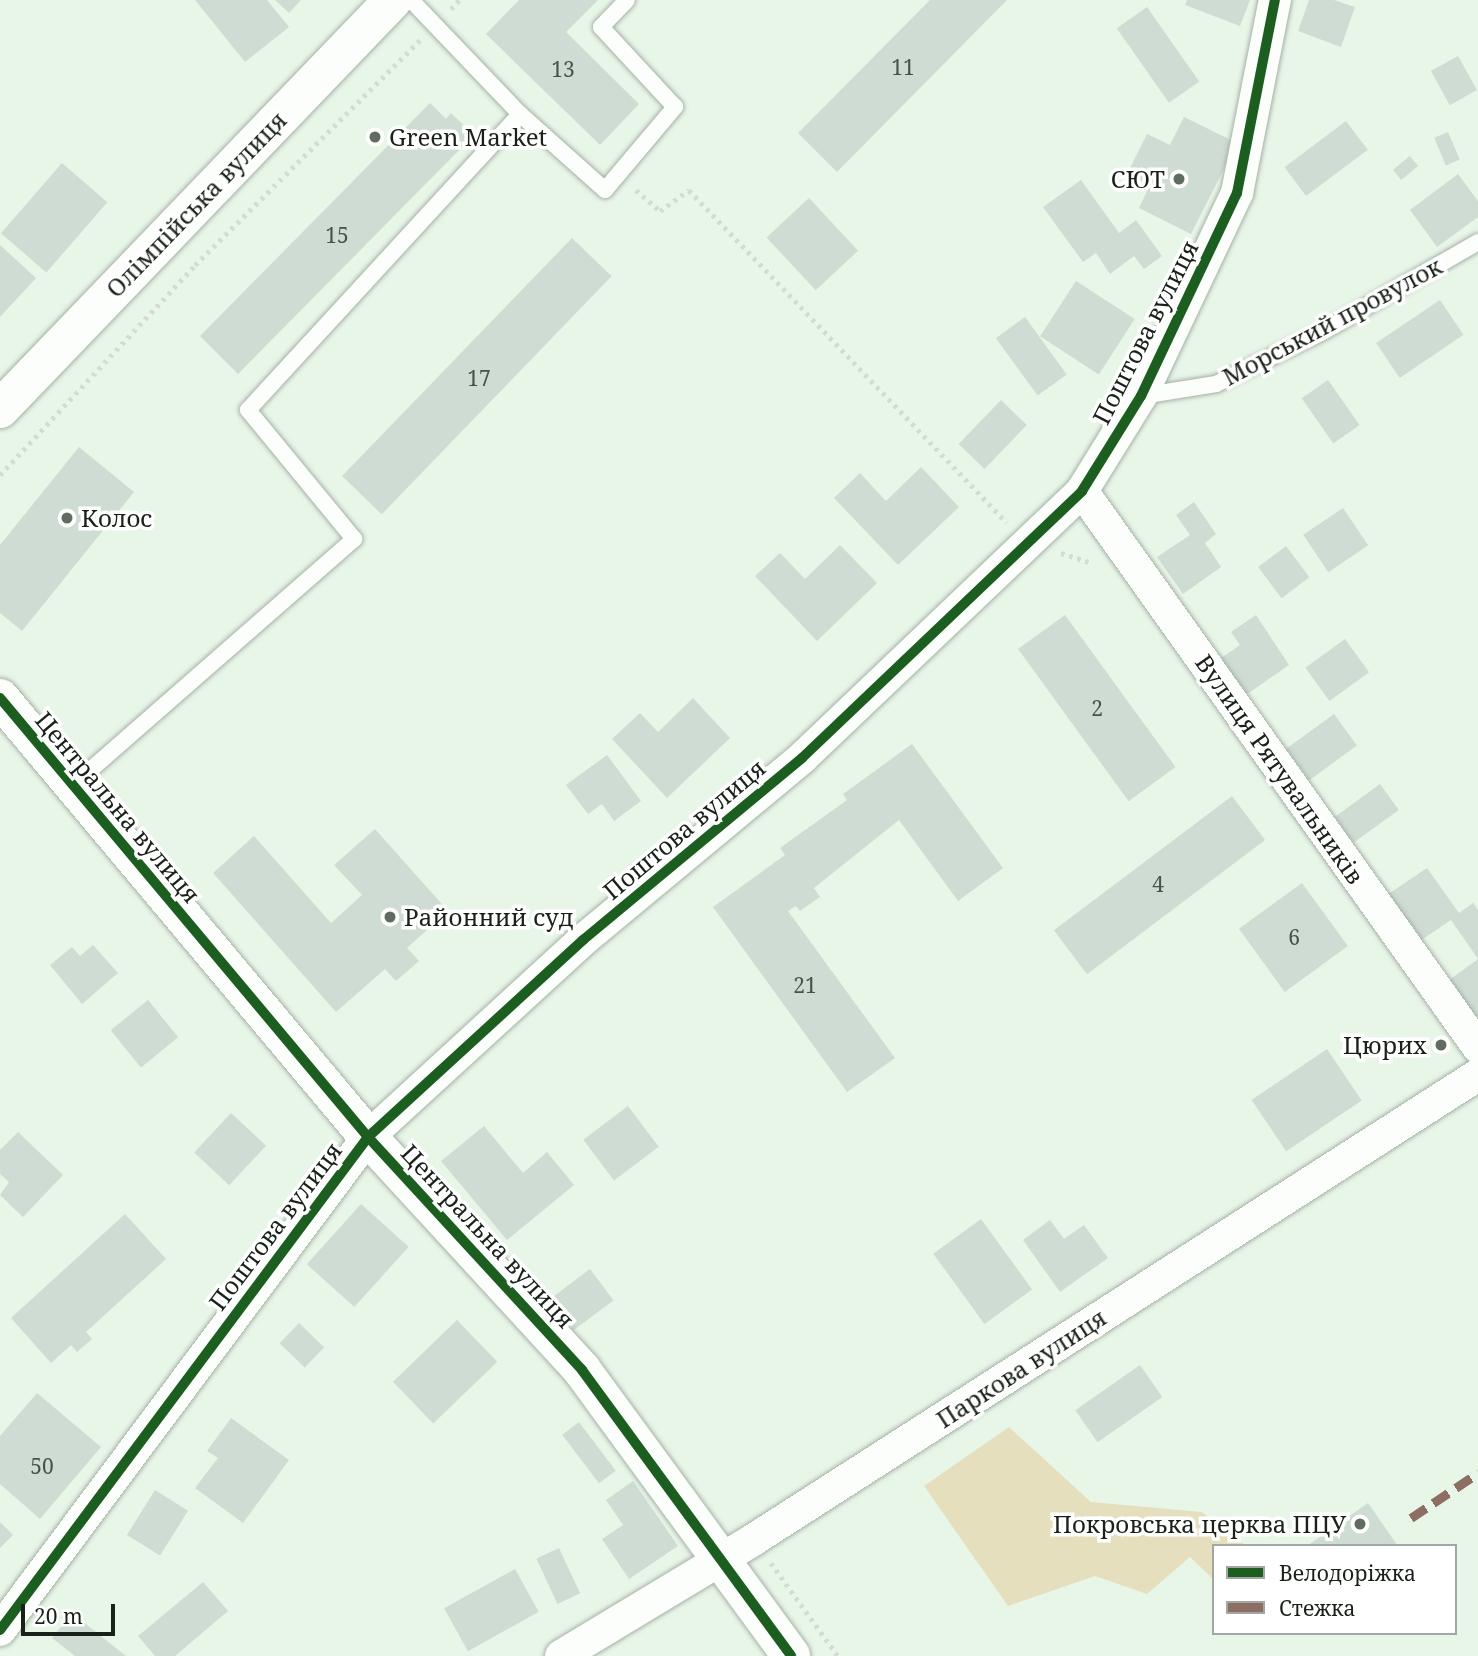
<!DOCTYPE html>
<html>
<head>
<meta charset="utf-8">
<style>
  body { margin:0 }
  #map { position:relative; width:1478px; height:1656px; overflow:hidden; background:#e8f6e8; font-family:"Noto Serif",serif }
  div>[style] { position:absolute }
  [style*='--x'] { left:calc(var(--x)*1px); top:calc(var(--y)*1px); width:calc(var(--w)*1px); rotate:calc(var(--a)*1deg) }
  .green>* { inset:0; background:#e6dfbe }
  .building>* { inset:0; background:#cedcd3; transform-origin:0 0 }
  .path>* { height:4.5px; margin-top:-2.25px; transform-origin:0; background:repeating-linear-gradient(90deg,#d5dad5 0 3.5px,transparent 0 8.5px) }
  .roads { filter:drop-shadow(0 0 2px #a7b1a7) drop-shadow(0 0 2px #a7b1a7) }
  .service>* { height:16px; margin:-8px; padding:0 8px; transform-origin:8px; border-radius:8px; background:#fcfefc }
  .minor>* { height:32px; margin:-16px; padding:0 16px; transform-origin:16px; border-radius:16px; background:#fcfefc }
  .tertiary>* { height:38px; margin:-19px; padding:0 19px; transform-origin:19px; border-radius:19px; background:#fcfefc }
  .quiet>* { height:9px; margin-top:-4.5px; transform-origin:0; background:repeating-linear-gradient(90deg,#8d6e63 0 18px,transparent 0 27px) }
  .cycleway>* { height:10px; margin:-5px; padding:0 5px; transform-origin:5px; border-radius:5px; background:#1b5e20 }
  .dots>* { width:19px; height:19px; translate:-50% -50%; box-sizing:border-box; border:4px solid #fff; border-radius:50% }
  span { translate:-50% -50%; white-space:nowrap; text-align:center; line-height:1.15; -webkit-text-stroke:7px #fff; paint-order:stroke }
  .number-label { font-size:21px; color:#48524a }
  .number-label span { -webkit-text-stroke-width:0 }
  .poi-label { font-size:24px; color:#192219 }
  .left { translate:0 -50%; text-align:left }
  .right { translate:-100% -50%; text-align:right }
  .street-label { font-size:24px; color:#192219 }
  .legend { position:absolute; left:1212px; top:1544px; width:245px; height:91px; box-sizing:border-box; background:#fff; border:2px solid #a3a7a3; margin:0; padding:9px 12px; list-style:none; font-size:21px; color:#192219 }
  .legend li { display:flex; align-items:center; gap:14px; height:35px }
  .legend b { width:35px; border:2px solid #a3a7a3 }
  .scale { position:absolute; left:21px; top:1604px; width:94px; height:32px; box-sizing:border-box; border:4px solid #192219; border-top:0; padding-left:9px; font-size:21px; line-height:24px; white-space:nowrap; color:#192219; -webkit-text-stroke:5px #fff; paint-order:stroke }
</style>
</head>
<body>
<div id="map">
  <div class="green">
    <i style="clip-path:polygon(1009px 1427px,1091px 1502px,1202px 1512px,1246px 1546px,1214px 1546px,1214px 1580px,1190px 1557px,1147px 1594px,1095px 1576px,1008px 1606px,924px 1486px)"></i>
  </div>
  <div class="building">
    <i style="clip-path:polygon(195px 0,267px 0,289px 27px,245px 62px)"></i>
    <i style="clip-path:polygon(275px 0,301px 0,289px 13px)"></i>
    <i style="clip-path:polygon(519px 0,598px 0,566px 32px,639px 104px,600px 145px,486px 34px)"></i>
    <i style="clip-path:polygon(930px 0,1007px 0,837px 172px,798px 133px)"></i>
    <i style="clip-path:polygon(1187px 0,1250px 0,1240px 26px,1185px 5px)"></i>
    <i style="clip-path:polygon(1309px 0,1334px 0,1355px 7px,1341px 47px,1298px 31px)"></i>
    <i style="left:1147px;top:7px;width:91px;height:37px;rotate:55deg"></i>
    <i style="left:1458px;top:56px;width:39px;height:31px;rotate:61deg"></i>
    <i style="clip-path:polygon(430px 103px,446px 119px,451px 113px,474px 135px,238px 374px,200px 336px)"></i>
    <i style="clip-path:polygon(1184px 117px,1237px 143px,1191px 234px,1139px 208px,1150px 185px,1127px 174px,1147px 134px,1170px 145px)"></i>
    <i style="left:1346px;top:121px;width:36px;height:77px;rotate:53deg"></i>
    <i style="left:1448px;top:132px;width:30px;height:15px;rotate:67deg"></i>
    <i style="left:1410px;top:156px;width:13px;height:22px;rotate:51deg"></i>
    <i style="left:62px;top:163px;width:60px;height:93px;rotate:41deg"></i>
    <i style="clip-path:polygon(1458px 174px,1478px 201px,1478px 217px,1437px 247px,1410px 210px)"></i>
    <i style="clip-path:polygon(1081px 180px,1119px 233px,1136px 220px,1162px 256px,1144px 269px,1134px 256px,1110px 274px,1096px 253px,1083px 262px,1043px 207px)"></i>
    <i style="left:809px;top:198px;width:72px;height:58px;rotate:47deg"></i>
    <i style="left:572px;top:238px;width:55px;height:331px;rotate:44deg"></i>
    <i style="clip-path:polygon(0 245px,36px 278px,0 317px)"></i>
    <i style="left:1076px;top:281px;width:70px;height:66px;rotate:33deg"></i>
    <i style="left:1440px;top:300px;width:42px;height:77px;rotate:56deg"></i>
    <i style="left:1025px;top:317px;width:71px;height:36px;rotate:54deg"></i>
    <i style="left:1328px;top:380px;width:55px;height:32px;rotate:55deg"></i>
    <i style="left:1001px;top:400px;width:36px;height:61px;rotate:44deg"></i>
    <i style="clip-path:polygon(79px 447px,134px 492px,22px 631px,0 613px,0 545px)"></i>
    <i style="clip-path:polygon(921px 467px,959px 507px,898px 565px,834px 498px,860px 473px,886px 501px)"></i>
    <i style="clip-path:polygon(1194px 502px,1216px 534px,1205px 543px,1221px 567px,1183px 594px,1157px 557px,1190px 535px,1176px 515px)"></i>
    <i style="left:1343px;top:508px;width:45px;height:48px;rotate:56deg"></i>
    <i style="clip-path:polygon(840px 545px,877px 583px,817px 641px,755px 576px,780px 553px,805px 579px)"></i>
    <i style="left:1286px;top:546px;width:39px;height:35px;rotate:53deg"></i>
    <i style="left:1065px;top:615px;width:188px;height:58px;rotate:54deg"></i>
    <i style="clip-path:polygon(1256px 615px,1289px 665px,1246px 695px,1221px 658px,1240px 645px,1231px 632px)"></i>
    <i style="left:1345px;top:639px;width:41px;height:49px;rotate:54deg"></i>
    <i style="clip-path:polygon(693px 698px,730px 738px,667px 798px,612px 739px,640px 713px,658px 732px)"></i>
    <i style="left:1334px;top:714px;width:39px;height:59px;rotate:54deg"></i>
    <i style="clip-path:polygon(912px 744px,1003px 868px,958px 901px,899px 820px,814px 888px,820px 897px,800px 911px,796px 906px,788px 911px,895px 1058px,847px 1092px,713px 907px,785px 855px,780px 848px,847px 800px,843px 794px)"></i>
    <i style="clip-path:polygon(607px 755px,641px 801px,614px 821px,602px 804px,588px 814px,566px 785px)"></i>
    <i style="left:1380px;top:784px;width:32px;height:56px;rotate:54deg"></i>
    <i style="left:1232px;top:796px;width:55px;height:223px;rotate:53deg"></i>
    <i style="clip-path:polygon(375px 829px,448px 911px,407px 948px,419px 961px,396px 981px,385px 969px,336px 1012px,213px 873px,254px 836px,331px 923px,362px 895px,334px 865px)"></i>
    <i style="clip-path:polygon(1427px 868px,1459px 913px,1473px 903px,1478px 910px,1478px 959px,1451px 920px,1420px 941px,1387px 895px)"></i>
    <i style="left:1302px;top:883px;width:78px;height:78px;rotate:54deg"></i>
    <i style="clip-path:polygon(93px 945px,118px 973px,82px 1004px,50px 965px,72px 947px,80px 956px)"></i>
    <i style="clip-path:polygon(1478px 959px,1478px 1023px,1448px 981px)"></i>
    <i style="left:148px;top:1000px;width:48px;height:48px;rotate:51deg"></i>
    <i style="left:1327px;top:1049px;width:62px;height:91px;rotate:56deg"></i>
    <i style="left:628px;top:1106px;width:51px;height:56px;rotate:53deg"></i>
    <i style="left:231px;top:1113px;width:48px;height:54px;rotate:43deg"></i>
    <i style="clip-path:polygon(484px 1126px,523px 1173px,547px 1152px,574px 1185px,507px 1240px,441px 1161px)"></i>
    <i style="clip-path:polygon(18px 1132px,63px 1175px,23px 1217px,0 1195px,9px 1182px,0 1174px,0 1150px)"></i>
    <i style="left:361px;top:1204px;width:64px;height:81px;rotate:42deg"></i>
    <i style="clip-path:polygon(125px 1214px,166px 1259px,86px 1332px,92px 1339px,77px 1352px,71px 1345px,51px 1363px,11px 1318px)"></i>
    <i style="left:981px;top:1219px;width:87px;height:59px;rotate:54deg"></i>
    <i style="clip-path:polygon(1050px 1220px,1064px 1239px,1084px 1225px,1108px 1258px,1060px 1292px,1023px 1240px)"></i>
    <i style="left:590px;top:1269px;width:39px;height:50px;rotate:53deg"></i>
    <i style="left:457px;top:1320px;width:58px;height:89px;rotate:46deg"></i>
    <i style="left:299px;top:1323px;width:35px;height:28px;rotate:44deg"></i>
    <i style="left:1140px;top:1365px;width:39px;height:79px;rotate:55deg"></i>
    <i style="clip-path:polygon(37px 1393px,101px 1447px,40px 1519px,0 1484px,0 1436px)"></i>
    <i style="clip-path:polygon(231px 1418px,289px 1460px,243px 1523px,195px 1488px,218px 1458px,207px 1451px)"></i>
    <i style="left:579px;top:1422px;width:61px;height:21px;rotate:53deg"></i>
    <i style="clip-path:polygon(633px 1481px,678px 1546px,629px 1579px,602px 1539px,623px 1525px,606px 1500px)"></i>
    <i style="left:155px;top:1490px;width:39px;height:53px;rotate:32deg"></i>
    <i style="clip-path:polygon(1368px 1503px,1398px 1546px,1307px 1546px)"></i>
    <i style="clip-path:polygon(0 1522px,13px 1535px,0 1548px)"></i>
    <i style="left:559px;top:1548px;width:50px;height:25px;rotate:65deg"></i>
    <i style="left:515px;top:1569px;width:49px;height:81px;rotate:61deg"></i>
    <i style="clip-path:polygon(203px 1582px,228px 1611px,175px 1656px,155px 1656px,138px 1636px)"></i>
    <i style="clip-path:polygon(72px 1613px,126px 1656px,75px 1656px,52px 1638px)"></i>
  </div>
  <div class="path">
    <i style="--x:451;--y:9;--w:12;--a:-48"></i>
    <i style="--x:636;--y:190;--w:32;--a:41"></i>
    <i style="--x:660;--y:211;--w:36;--a:-36"></i>
    <i style="--x:689;--y:190;--w:460;--a:46.3"></i>
    <i style="--x:0;--y:475;--w:287;--a:-47.1"></i>
    <i style="--x:195;--y:265;--w:318;--a:-45"></i>
    <i style="--x:1061;--y:553;--w:33;--a:18"></i>
    <i style="--x:771;--y:1563;--w:115;--a:54.2"></i>
  </div>
  <div class="roads">
    <div class="service">
      <i style="--x:411;--y:0;--w:158;--a:46.3"></i>
      <i style="--x:520;--y:114;--w:114;--a:41.8"></i>
      <i style="--x:605;--y:190;--w:109;--a:-49.9"></i>
      <i style="--x:675;--y:107;--w:109;--a:-132.8"></i>
      <i style="--x:601;--y:27;--w:37;--a:-46"></i>
      <i style="--x:1141;--y:396;--w:76;--a:-9.1"></i>
      <i style="--x:1216;--y:384;--w:120;--a:-26.1"></i>
      <i style="--x:1324;--y:331;--w:178;--a:-30"></i>
      <i style="--x:72;--y:786;--w:375;--a:-41.2"></i>
      <i style="--x:354;--y:539;--w:167;--a:-129.4"></i>
      <i style="--x:248;--y:410;--w:402;--a:-47.4"></i>
    </div>
    <div class="minor">
      <i style="--x:1082;--y:491;--w:683;--a:54.54"></i>
      <i style="--x:0;--y:1630;--w:615;--a:-53.26"></i>
      <i style="--x:368;--y:1137;--w:292;--a:-42.5"></i>
      <i style="--x:583;--y:940;--w:285;--a:-39.7"></i>
      <i style="--x:802;--y:758;--w:387;--a:-43.6"></i>
      <i style="--x:1082;--y:491;--w:112;--a:-58.2"></i>
      <i style="--x:1141;--y:396;--w:225;--a:-64.7"></i>
      <i style="--x:1237;--y:193;--w:197;--a:-78.9"></i>
      <i style="--x:561;--y:1656;--w:224;--a:-31.1"></i>
      <i style="--x:753;--y:1540;--w:861;--a:-32.68"></i>
    </div>
    <div class="tertiary">
      <i style="--x:0;--y:409;--w:567;--a:-46.14"></i>
      <i style="--x:0;--y:698;--w:573;--a:50.03"></i>
      <i style="--x:368;--y:1137;--w:316;--a:47.4"></i>
      <i style="--x:582;--y:1370;--w:354;--a:53.8"></i>
    </div>
  </div>
  <div class="quiet">
    <i style="--x:1411;--y:1518;--w:81;--a:-33.9"></i>
  </div>
  <div class="cycleway">
    <i style="--x:0;--y:698;--w:573;--a:50.03"></i>
    <i style="--x:368;--y:1137;--w:316;--a:47.4"></i>
    <i style="--x:582;--y:1370;--w:354;--a:53.8"></i>
    <i style="--x:0;--y:1630;--w:615;--a:-53.26"></i>
    <i style="--x:368;--y:1137;--w:292;--a:-42.5"></i>
    <i style="--x:583;--y:940;--w:285;--a:-39.7"></i>
    <i style="--x:802;--y:758;--w:387;--a:-43.6"></i>
    <i style="--x:1082;--y:491;--w:112;--a:-58.2"></i>
    <i style="--x:1141;--y:396;--w:225;--a:-64.7"></i>
    <i style="--x:1237;--y:193;--w:197;--a:-78.9"></i>
  </div>
  <div class="dots">
    <i style="left:375px;top:137px;background:#616c61"></i>
    <i style="left:1179px;top:179px;background:#616c61"></i>
    <i style="left:67px;top:518px;background:#616c61"></i>
    <i style="left:390px;top:917px;background:#616c61"></i>
    <i style="left:1441px;top:1045px;background:#616c61"></i>
    <i style="left:1360px;top:1524px;background:#616c61"></i>
  </div>
  <div class="number-label">
    <span style="left:903px;top:67px">11</span>
    <span style="left:563px;top:69px">13</span>
    <span style="left:337px;top:235px">15</span>
    <span style="left:479px;top:378px">17</span>
    <span style="left:1097px;top:708px">2</span>
    <span style="left:1158px;top:884px">4</span>
    <span style="left:1294px;top:937px">6</span>
    <span style="left:805px;top:985px">21</span>
    <span style="left:42px;top:1466px">50</span>
  </div>
  <div class="poi-label">
    <span class="left" style="left:389px;top:137px">Green Market</span>
    <span class="right" style="left:1165px;top:179px">СЮТ</span>
    <span class="left" style="left:81px;top:518px">Колос</span>
    <span class="left" style="left:404px;top:917px">Районний суд</span>
    <span class="right" style="left:1427px;top:1045px">Цюрих</span>
    <span class="right" style="left:1346px;top:1524px">Покровська церква ПЦУ</span>
  </div>
  <div class="street-label">
    <span style="left:196px;top:204px;rotate:-46deg">Олімпійська вулиця</span>
    <span style="left:1332px;top:321px;rotate:-28deg">Морський провулок</span>
    <span style="left:1145px;top:332px;rotate:-63deg">Поштова вулиця</span>
    <span style="left:1280px;top:769px;rotate:55deg">Вулиця Рятувальників</span>
    <span style="left:118px;top:807px;rotate:50deg">Центральна вулиця</span>
    <span style="left:684px;top:829px;rotate:-40deg">Поштова вулиця</span>
    <span style="left:275px;top:1226px;rotate:-53deg">Поштова вулиця</span>
    <span style="left:488px;top:1236px;rotate:47deg">Центральна вулиця</span>
    <span style="left:1021px;top:1368px;rotate:-33deg">Паркова вулиця</span>
  </div>
  <ul class="legend">
  <li><b style="height:9px;background:#1b5e20"></b>Велодоріжка</li>
  <li><b style="height:9px;background:#8d6e63"></b>Стежка</li>
  </ul>
  <div class="scale">20 m</div>
</div>
</body>
</html>
